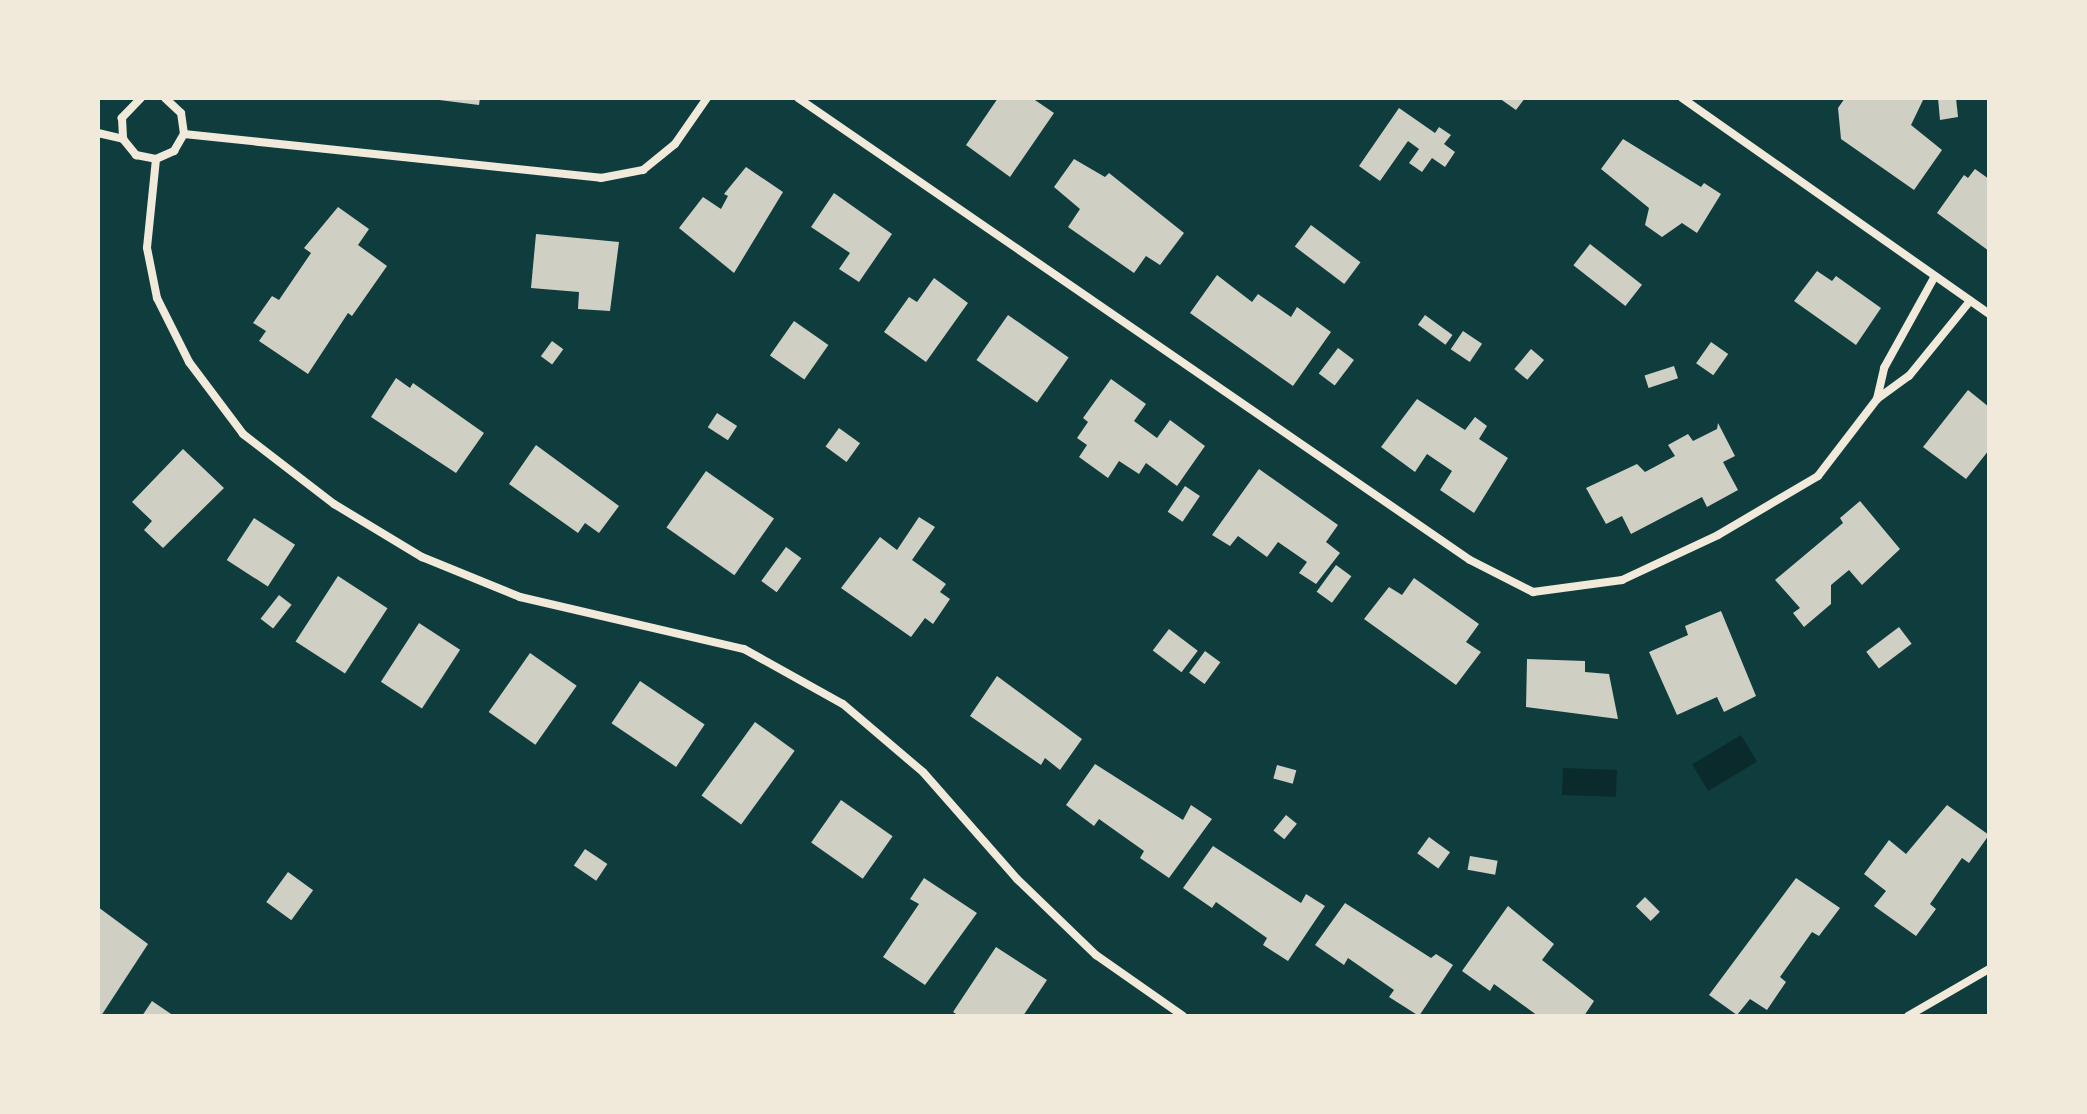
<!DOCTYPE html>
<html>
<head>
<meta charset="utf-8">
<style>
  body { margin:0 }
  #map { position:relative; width:2087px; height:1114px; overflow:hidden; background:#0f3d3e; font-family:Figtree,sans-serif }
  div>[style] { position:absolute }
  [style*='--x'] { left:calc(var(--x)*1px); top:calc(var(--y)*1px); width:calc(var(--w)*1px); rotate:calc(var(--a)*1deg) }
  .water>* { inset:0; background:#0a2a2b; transform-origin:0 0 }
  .building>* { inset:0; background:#cfcfc3; transform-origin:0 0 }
  .minor>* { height:8px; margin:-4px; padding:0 4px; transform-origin:4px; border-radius:4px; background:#f1e9da }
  span { translate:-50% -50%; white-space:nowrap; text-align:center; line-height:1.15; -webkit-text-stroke:6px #f1e9da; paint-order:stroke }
  .frame { position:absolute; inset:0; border:100px solid #f1e9da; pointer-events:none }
</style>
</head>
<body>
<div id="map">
  <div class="water">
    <i style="left:1741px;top:735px;width:31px;height:57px;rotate:59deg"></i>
    <i style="left:1563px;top:768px;width:54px;height:27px;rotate:2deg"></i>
  </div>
  <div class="building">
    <i style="clip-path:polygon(423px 98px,480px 98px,479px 105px)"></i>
    <i style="clip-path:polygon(998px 98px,1032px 98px,1054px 113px,1010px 177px,966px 145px)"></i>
    <i style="clip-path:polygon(1499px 98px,1525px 98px,1516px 110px)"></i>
    <i style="clip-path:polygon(1845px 98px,1924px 98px,1911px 125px,1942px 150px,1914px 190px,1841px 139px,1838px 108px)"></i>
    <i style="clip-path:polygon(1938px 98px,1956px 98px,1958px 117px,1940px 120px)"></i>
    <i style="clip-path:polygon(1399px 108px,1435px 133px,1439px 127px,1451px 135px,1444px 144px,1455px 152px,1445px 167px,1432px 158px,1422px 172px,1409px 163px,1419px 149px,1408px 141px,1380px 181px,1359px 166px)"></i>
    <i style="clip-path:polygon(1623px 139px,1701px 187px,1704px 183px,1721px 194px,1697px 233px,1682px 223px,1662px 237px,1645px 225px,1649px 208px,1601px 169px)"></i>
    <i style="clip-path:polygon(1074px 159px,1105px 177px,1109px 173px,1184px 233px,1160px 265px,1146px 256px,1134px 273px,1068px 227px,1080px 209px,1054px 187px)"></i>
    <i style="clip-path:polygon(746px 167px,783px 192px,734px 273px,679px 228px,703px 197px,721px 209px,728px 196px,724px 194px)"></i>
    <i style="clip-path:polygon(1975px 169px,1989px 179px,1989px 251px,1937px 213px,1964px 175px,1968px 178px)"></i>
    <i style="clip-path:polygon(834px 193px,892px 234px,859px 282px,839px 269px,850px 253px,811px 227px)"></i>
    <i style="clip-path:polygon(338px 207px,369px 229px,358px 245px,387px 266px,352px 316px,348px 313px,308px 374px,259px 341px,266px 331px,253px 323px,272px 296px,279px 300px,311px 253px,304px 248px)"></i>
    <i style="left:1311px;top:225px;width:62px;height:27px;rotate:37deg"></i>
    <i style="clip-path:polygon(536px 234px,619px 242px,610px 311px,578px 309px,579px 292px,531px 288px)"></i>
    <i style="left:1590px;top:244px;width:66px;height:27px;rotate:38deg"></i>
    <i style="clip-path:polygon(1817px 271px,1832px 281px,1836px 276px,1881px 308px,1856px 345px,1794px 301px)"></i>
    <i style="clip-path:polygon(1217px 275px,1252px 302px,1258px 294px,1291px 317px,1297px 307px,1331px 332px,1293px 386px,1190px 313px)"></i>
    <i style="clip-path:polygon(934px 278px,968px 303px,926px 362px,884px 332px,909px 297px,917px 302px)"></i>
    <i style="left:1008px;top:315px;width:74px;height:55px;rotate:35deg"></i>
    <i style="left:1425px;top:315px;width:34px;height:12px;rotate:36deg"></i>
    <i style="left:794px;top:321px;width:42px;height:42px;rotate:35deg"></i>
    <i style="left:1463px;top:331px;width:23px;height:22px;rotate:34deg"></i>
    <i style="left:552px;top:341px;width:14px;height:19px;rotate:36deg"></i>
    <i style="left:1711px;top:342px;width:21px;height:26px;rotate:35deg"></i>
    <i style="left:1338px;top:348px;width:20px;height:32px;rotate:37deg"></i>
    <i style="left:1531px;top:349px;width:17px;height:26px;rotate:40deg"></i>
    <i style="left:1674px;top:366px;width:13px;height:31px;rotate:72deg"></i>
    <i style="clip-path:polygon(396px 378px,410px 388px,413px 383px,484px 433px,456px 473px,371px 417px)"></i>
    <i style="clip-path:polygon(1111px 379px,1146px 404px,1134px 421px,1157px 438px,1170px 420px,1205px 446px,1177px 486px,1146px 463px,1139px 474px,1119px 461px,1108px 478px,1079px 457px,1087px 445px,1077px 438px,1088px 422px,1083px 418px)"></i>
    <i style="clip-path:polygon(1968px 390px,1989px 407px,1989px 450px,1966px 479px,1923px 447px)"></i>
    <i style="clip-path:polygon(1417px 399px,1465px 430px,1475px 417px,1487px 426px,1479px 439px,1508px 458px,1474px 513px,1440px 490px,1452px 471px,1427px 454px,1415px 472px,1381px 447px)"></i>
    <i style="left:717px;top:413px;width:24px;height:17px;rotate:33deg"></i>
    <i style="clip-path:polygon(1718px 423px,1735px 456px,1723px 462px,1738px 490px,1707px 507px,1702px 497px,1631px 534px,1622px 516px,1606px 524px,1586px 488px,1637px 464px,1645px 472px,1675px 456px,1668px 445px,1688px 434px,1693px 441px,1717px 429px)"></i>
    <i style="left:839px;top:428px;width:26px;height:23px;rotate:36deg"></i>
    <i style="clip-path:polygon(536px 445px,619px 506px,599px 533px,585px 523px,578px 533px,509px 484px)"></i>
    <i style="clip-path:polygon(183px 449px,224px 488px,163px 548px,144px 530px,152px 521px,132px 502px)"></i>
    <i style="clip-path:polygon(1259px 469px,1338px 525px,1326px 542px,1340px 553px,1316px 584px,1299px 573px,1307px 562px,1278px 542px,1267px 557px,1238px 536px,1230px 546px,1212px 535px)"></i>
    <i style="left:706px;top:471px;width:83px;height:69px;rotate:35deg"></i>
    <i style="left:1185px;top:486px;width:18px;height:31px;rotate:34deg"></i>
    <i style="clip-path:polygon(1860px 501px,1900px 549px,1862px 585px,1849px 570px,1831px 585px,1831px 604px,1804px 627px,1793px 613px,1800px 608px,1775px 580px,1843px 523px,1840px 518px)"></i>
    <i style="clip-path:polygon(919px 517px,935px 527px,912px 560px,946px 584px,940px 592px,950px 599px,933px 624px,925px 618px,911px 637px,841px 588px,880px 537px,897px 550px)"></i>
    <i style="left:254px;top:518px;width:49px;height:50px;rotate:33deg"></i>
    <i style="left:786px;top:547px;width:19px;height:42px;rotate:36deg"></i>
    <i style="left:1336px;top:565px;width:19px;height:33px;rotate:36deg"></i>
    <i style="left:338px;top:576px;width:59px;height:78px;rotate:33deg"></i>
    <i style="clip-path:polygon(1414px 578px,1479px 624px,1466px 642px,1481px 652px,1456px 685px,1364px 619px,1389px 587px,1402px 595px)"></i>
    <i style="left:279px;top:595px;width:16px;height:30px;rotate:38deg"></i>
    <i style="clip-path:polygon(1721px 611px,1756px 696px,1724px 712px,1717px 697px,1677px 715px,1649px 652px,1688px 635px,1685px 626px)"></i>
    <i style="left:419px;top:623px;width:49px;height:70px;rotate:33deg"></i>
    <i style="left:1899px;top:627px;width:21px;height:41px;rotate:53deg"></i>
    <i style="left:1169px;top:629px;width:36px;height:27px;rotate:37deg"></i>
    <i style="left:1205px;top:651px;width:19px;height:27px;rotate:36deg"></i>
    <i style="left:530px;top:653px;width:57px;height:72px;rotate:35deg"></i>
    <i style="clip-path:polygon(1527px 659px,1585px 661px,1585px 672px,1609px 674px,1618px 719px,1526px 707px)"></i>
    <i style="clip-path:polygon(997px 676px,1082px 739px,1060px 770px,1045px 758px,1041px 765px,970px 716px)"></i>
    <i style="left:640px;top:681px;width:78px;height:51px;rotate:34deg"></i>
    <i style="left:755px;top:722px;width:49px;height:91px;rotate:36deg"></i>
    <i style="clip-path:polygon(1095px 764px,1183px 820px,1191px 805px,1212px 819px,1169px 878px,1140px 858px,1144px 851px,1099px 819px,1094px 826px,1066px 805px)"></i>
    <i style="left:1277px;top:765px;width:20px;height:14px;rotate:15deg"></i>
    <i style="left:841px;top:800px;width:63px;height:52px;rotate:35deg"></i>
    <i style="clip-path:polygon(1947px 805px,1989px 835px,1969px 863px,1962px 858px,1930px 904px,1936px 909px,1916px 936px,1874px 906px,1886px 891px,1864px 874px,1889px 840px,1906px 854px)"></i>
    <i style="left:1286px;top:815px;width:14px;height:20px;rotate:39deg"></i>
    <i style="left:1429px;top:837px;width:26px;height:20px;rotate:36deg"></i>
    <i style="clip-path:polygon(1213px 846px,1301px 903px,1306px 894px,1325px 906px,1288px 961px,1263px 945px,1267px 938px,1216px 902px,1212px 908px,1183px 888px)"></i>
    <i style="left:585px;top:849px;width:27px;height:20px;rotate:34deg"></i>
    <i style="left:1470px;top:856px;width:28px;height:14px;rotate:10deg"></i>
    <i style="left:288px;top:872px;width:31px;height:37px;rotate:36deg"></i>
    <i style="clip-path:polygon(924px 878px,977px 913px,925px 985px,883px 957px,919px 904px,910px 899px)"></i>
    <i style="clip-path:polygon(1796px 878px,1840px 908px,1819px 936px,1812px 932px,1780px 977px,1786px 982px,1767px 1010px,1750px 999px,1737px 1015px,1709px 995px)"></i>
    <i style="left:1645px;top:897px;width:21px;height:13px;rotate:45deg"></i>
    <i style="clip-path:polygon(1345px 903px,1431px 958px,1436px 954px,1453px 965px,1419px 1016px,1389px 997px,1394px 990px,1348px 958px,1344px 965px,1315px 945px)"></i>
    <i style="clip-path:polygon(1508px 906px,1554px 944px,1542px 960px,1594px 1001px,1584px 1016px,1538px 1016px,1494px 984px,1490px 991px,1462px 971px)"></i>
    <i style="clip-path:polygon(98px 907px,148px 944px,101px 1016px,98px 1016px)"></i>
    <i style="clip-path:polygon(996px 947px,1047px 980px,1023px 1016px,959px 1016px,953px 1012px)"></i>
    <i style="clip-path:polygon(152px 1001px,174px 1016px,142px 1016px)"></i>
  </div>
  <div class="minor">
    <i style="--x:141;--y:98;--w:28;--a:134"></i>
    <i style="--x:122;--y:118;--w:21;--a:87"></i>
    <i style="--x:123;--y:139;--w:21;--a:51"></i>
    <i style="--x:136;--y:155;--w:20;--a:11"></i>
    <i style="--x:156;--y:159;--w:20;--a:-24"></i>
    <i style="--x:174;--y:151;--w:20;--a:-60"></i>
    <i style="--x:184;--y:134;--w:21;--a:-98"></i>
    <i style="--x:181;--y:113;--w:22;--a:-137"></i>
    <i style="--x:798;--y:98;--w:815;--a:34.51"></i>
    <i style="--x:1470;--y:560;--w:71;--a:26.9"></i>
    <i style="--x:1533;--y:592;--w:90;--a:-7.7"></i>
    <i style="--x:1622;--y:580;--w:106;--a:-25.1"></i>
    <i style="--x:1718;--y:535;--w:116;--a:-30.5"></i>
    <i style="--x:1818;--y:476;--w:97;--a:-52.5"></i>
    <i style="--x:1877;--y:399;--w:32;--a:-77"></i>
    <i style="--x:1884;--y:368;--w:105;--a:-61"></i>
    <i style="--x:1682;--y:98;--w:375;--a:35.1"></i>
    <i style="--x:98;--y:133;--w:26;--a:13"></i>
    <i style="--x:184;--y:134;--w:419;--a:6"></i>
    <i style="--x:601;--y:178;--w:43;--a:-10.8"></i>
    <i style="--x:643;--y:170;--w:41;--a:-39.1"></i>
    <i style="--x:675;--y:144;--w:56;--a:-55.2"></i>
    <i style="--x:156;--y:159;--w:89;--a:95.8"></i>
    <i style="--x:147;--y:248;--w:51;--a:78.7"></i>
    <i style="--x:157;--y:298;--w:72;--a:63.4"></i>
    <i style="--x:189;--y:362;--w:90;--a:53.1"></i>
    <i style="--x:243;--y:434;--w:115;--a:37.6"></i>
    <i style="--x:334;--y:504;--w:103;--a:31.1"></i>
    <i style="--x:422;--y:557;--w:106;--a:22.2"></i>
    <i style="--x:520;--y:597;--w:230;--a:13.1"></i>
    <i style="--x:744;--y:649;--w:113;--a:29.1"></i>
    <i style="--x:843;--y:704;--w:105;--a:40.4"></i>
    <i style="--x:923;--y:772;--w:142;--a:48.7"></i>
    <i style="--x:1017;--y:879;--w:110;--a:43.9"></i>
    <i style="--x:1096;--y:955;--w:106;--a:35"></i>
    <i style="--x:1877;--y:399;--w:39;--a:-36"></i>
    <i style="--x:1909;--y:376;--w:97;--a:-50.9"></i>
    <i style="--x:1908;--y:1016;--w:94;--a:-30.1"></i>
  </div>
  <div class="frame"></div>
</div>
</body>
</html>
